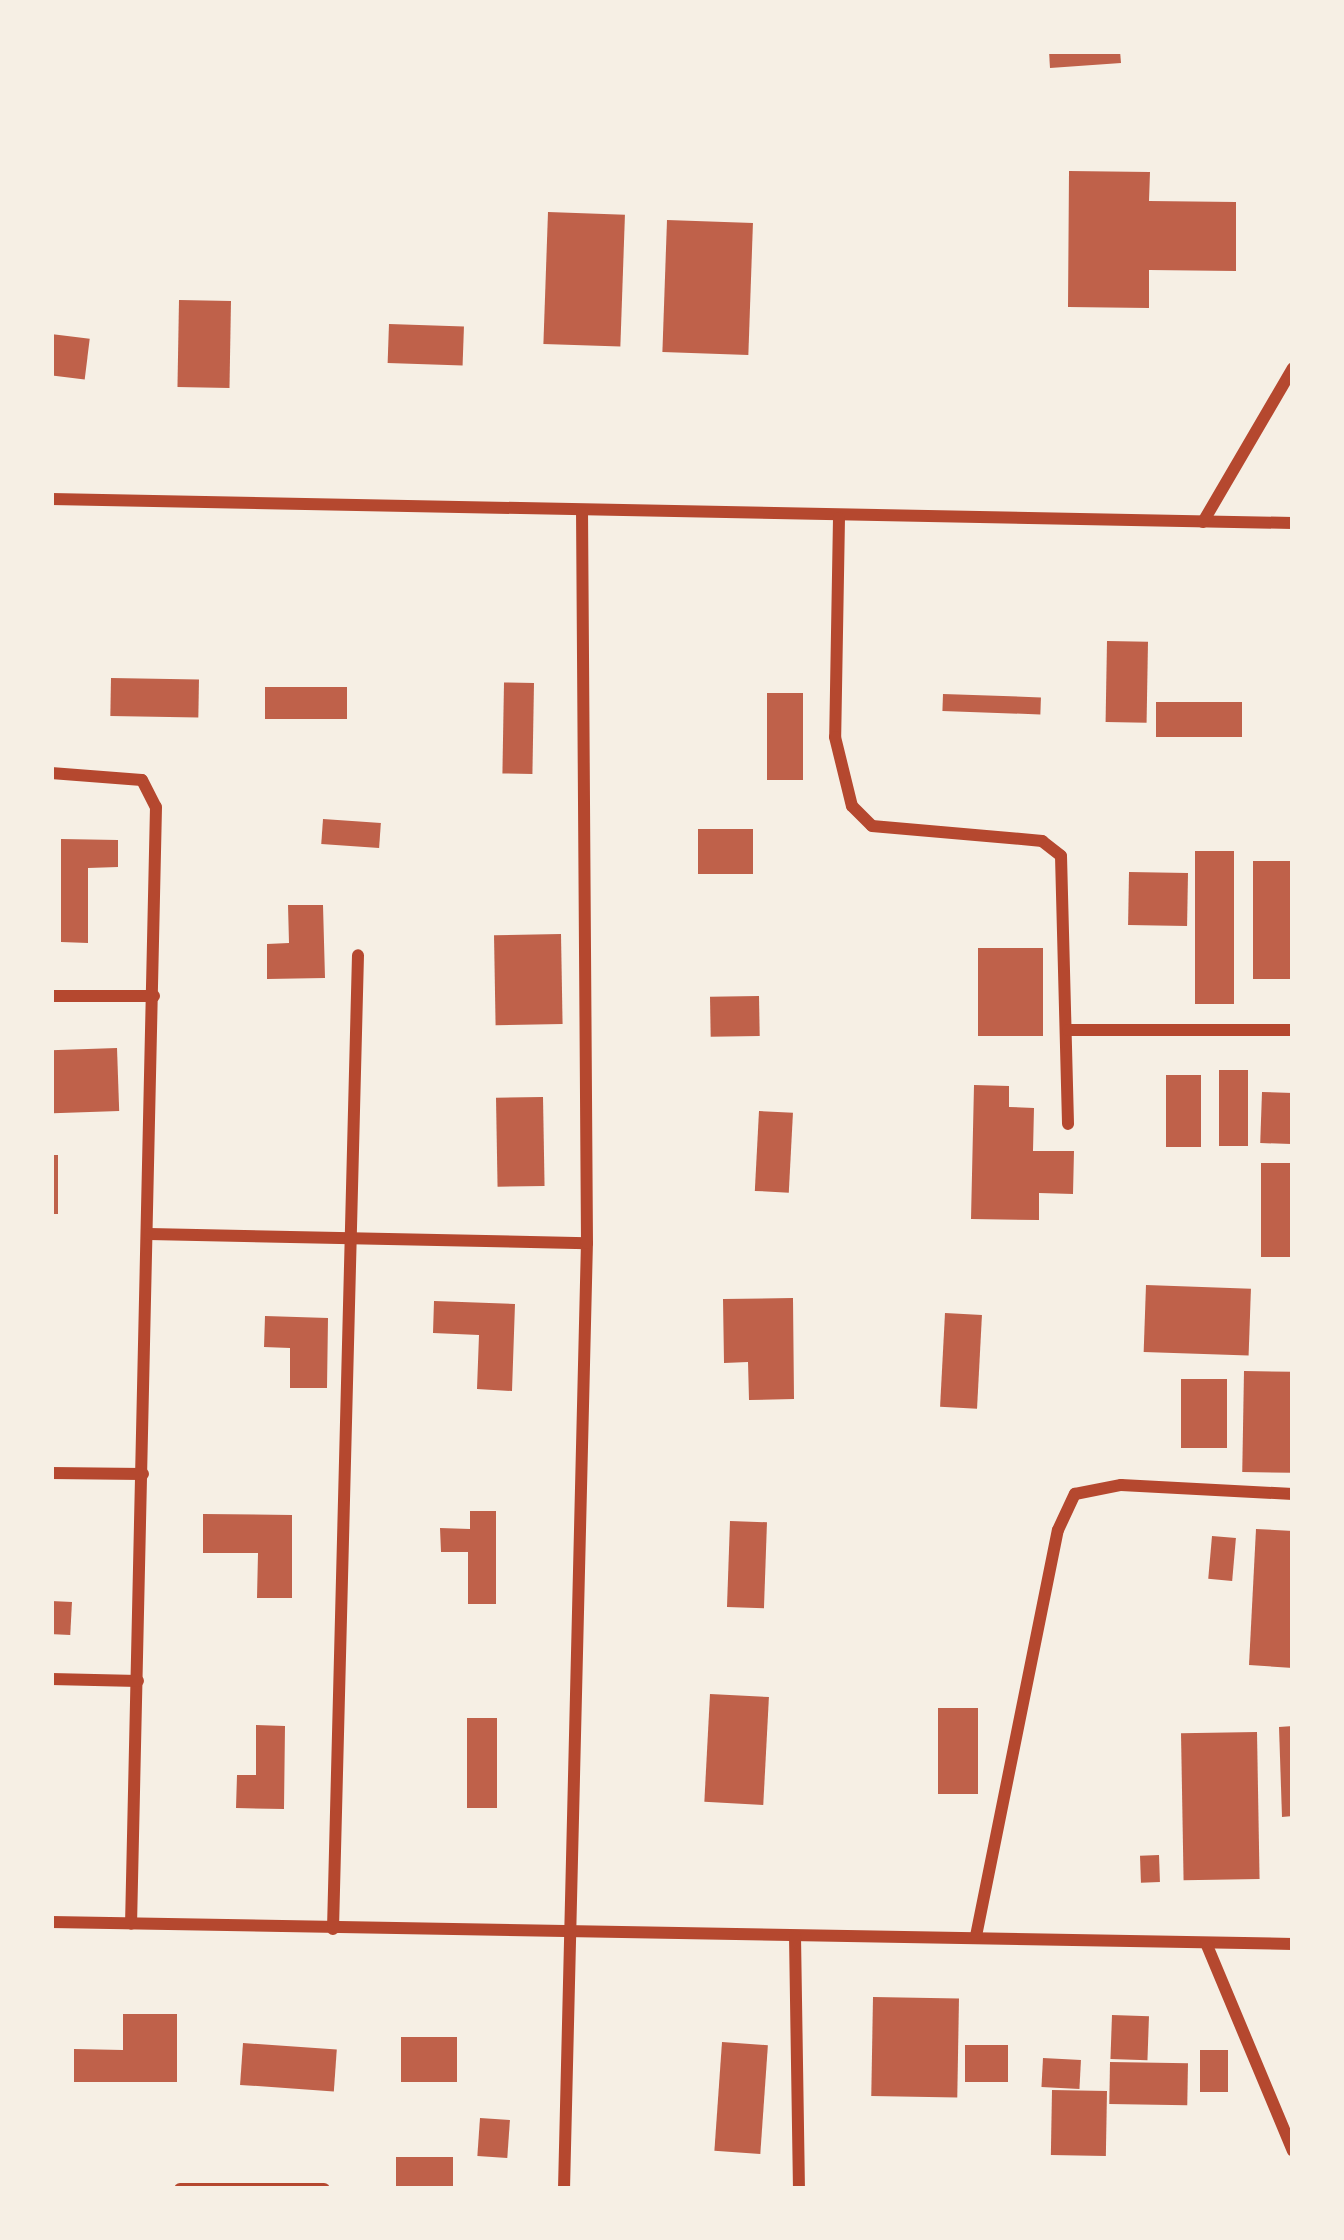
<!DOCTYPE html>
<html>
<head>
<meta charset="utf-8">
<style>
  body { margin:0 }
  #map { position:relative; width:1344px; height:2240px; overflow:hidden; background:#f6efe4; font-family:"Exo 2",sans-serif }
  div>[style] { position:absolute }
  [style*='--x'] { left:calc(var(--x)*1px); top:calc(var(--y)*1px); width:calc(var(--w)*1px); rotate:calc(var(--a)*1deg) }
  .building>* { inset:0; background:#bf614a; transform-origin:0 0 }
  .minor>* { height:12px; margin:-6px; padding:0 6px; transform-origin:6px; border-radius:6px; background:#b5482f }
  span { translate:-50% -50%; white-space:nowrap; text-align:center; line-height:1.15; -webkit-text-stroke:9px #f6efe4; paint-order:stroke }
  .frame { position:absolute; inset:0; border:54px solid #f6efe4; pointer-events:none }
</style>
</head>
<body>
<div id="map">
  <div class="building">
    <i style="clip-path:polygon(1049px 51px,1120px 51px,1121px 63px,1050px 68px)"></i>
    <i style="clip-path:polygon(1069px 171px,1150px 172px,1149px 201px,1236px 202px,1236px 271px,1149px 270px,1149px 308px,1068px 307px)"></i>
    <i style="left:548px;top:212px;width:77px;height:132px;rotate:2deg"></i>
    <i style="left:667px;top:220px;width:86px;height:132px;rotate:2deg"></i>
    <i style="left:179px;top:300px;width:52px;height:87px;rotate:1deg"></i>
    <i style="left:389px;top:324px;width:75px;height:39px;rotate:2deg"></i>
    <i style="left:51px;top:334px;width:39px;height:41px;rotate:7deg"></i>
    <i style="left:1107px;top:641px;width:41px;height:81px;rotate:1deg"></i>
    <i style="left:111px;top:678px;width:88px;height:38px;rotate:1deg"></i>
    <i style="left:534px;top:683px;width:91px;height:30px;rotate:91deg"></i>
    <i style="left:347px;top:687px;width:32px;height:82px;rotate:90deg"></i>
    <i style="left:767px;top:693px;width:36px;height:87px"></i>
    <i style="left:943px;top:694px;width:98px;height:17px;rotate:2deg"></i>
    <i style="left:1242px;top:702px;width:35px;height:86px;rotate:90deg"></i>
    <i style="left:323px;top:819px;width:58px;height:25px;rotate:4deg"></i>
    <i style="left:753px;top:829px;width:45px;height:55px;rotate:90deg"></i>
    <i style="clip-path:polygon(61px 839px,118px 840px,118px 867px,88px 868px,88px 943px,61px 942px)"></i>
    <i style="left:1195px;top:851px;width:39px;height:153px"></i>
    <i style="left:1253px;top:861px;width:40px;height:118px"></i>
    <i style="left:1188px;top:873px;width:53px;height:59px;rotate:91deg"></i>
    <i style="clip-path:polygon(288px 905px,323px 905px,325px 978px,267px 979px,267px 944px,289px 943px)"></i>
    <i style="left:561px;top:934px;width:90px;height:67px;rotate:89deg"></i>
    <i style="left:978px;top:948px;width:65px;height:88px"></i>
    <i style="left:759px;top:996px;width:40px;height:49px;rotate:89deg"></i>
    <i style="left:117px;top:1048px;width:63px;height:66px;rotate:88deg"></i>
    <i style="left:1219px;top:1070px;width:29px;height:76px"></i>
    <i style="left:1166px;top:1075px;width:35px;height:72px"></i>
    <i style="clip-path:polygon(974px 1085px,1009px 1086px,1009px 1107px,1034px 1108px,1033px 1151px,1074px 1151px,1073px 1194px,1039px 1193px,1039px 1220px,971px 1219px)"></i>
    <i style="left:1262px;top:1092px;width:31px;height:51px;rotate:2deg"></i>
    <i style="left:543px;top:1097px;width:89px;height:47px;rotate:89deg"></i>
    <i style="left:759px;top:1111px;width:34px;height:80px;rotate:3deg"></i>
    <i style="left:51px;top:1155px;width:7px;height:59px"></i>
    <i style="left:1261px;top:1163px;width:32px;height:94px"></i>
    <i style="left:1146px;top:1285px;width:105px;height:67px;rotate:2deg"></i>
    <i style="clip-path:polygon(793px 1298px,794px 1399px,749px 1400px,748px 1362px,724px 1363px,723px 1299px)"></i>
    <i style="clip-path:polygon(434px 1301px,515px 1304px,512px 1391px,477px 1389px,479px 1335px,433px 1333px)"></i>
    <i style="left:945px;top:1313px;width:37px;height:94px;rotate:3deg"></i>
    <i style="clip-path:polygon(265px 1316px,328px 1318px,327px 1388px,290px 1388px,290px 1348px,264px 1347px)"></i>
    <i style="left:1244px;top:1371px;width:49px;height:101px;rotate:1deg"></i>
    <i style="left:1181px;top:1379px;width:46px;height:69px"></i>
    <i style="clip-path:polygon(470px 1511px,496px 1511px,496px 1604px,468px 1604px,468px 1552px,441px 1552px,440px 1528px,470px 1529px)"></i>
    <i style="clip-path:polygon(203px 1514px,292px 1515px,292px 1598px,257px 1598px,258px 1553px,203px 1553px)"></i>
    <i style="left:730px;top:1521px;width:37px;height:86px;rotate:2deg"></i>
    <i style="clip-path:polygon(1256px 1529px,1293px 1531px,1293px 1668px,1249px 1665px)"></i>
    <i style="left:1212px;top:1536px;width:24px;height:43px;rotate:5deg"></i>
    <i style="left:51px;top:1601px;width:21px;height:33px;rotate:3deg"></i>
    <i style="left:710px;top:1694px;width:59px;height:108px;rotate:3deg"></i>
    <i style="left:938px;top:1708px;width:40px;height:86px"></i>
    <i style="left:467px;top:1718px;width:30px;height:90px"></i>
    <i style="clip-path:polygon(256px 1725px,285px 1726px,284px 1809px,236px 1808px,237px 1775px,256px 1775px)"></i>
    <i style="clip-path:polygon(1293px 1726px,1293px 1816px,1282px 1817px,1279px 1727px)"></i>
    <i style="left:1257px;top:1732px;width:147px;height:76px;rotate:89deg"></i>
    <i style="left:1159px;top:1855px;width:27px;height:19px;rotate:88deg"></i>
    <i style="left:873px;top:1997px;width:86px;height:99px;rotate:1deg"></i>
    <i style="clip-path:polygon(123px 2014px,177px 2014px,177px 2082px,74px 2082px,74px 2049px,123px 2050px)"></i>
    <i style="left:1112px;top:2015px;width:37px;height:44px;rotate:2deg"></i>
    <i style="left:457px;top:2037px;width:45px;height:56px;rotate:90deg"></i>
    <i style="left:722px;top:2042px;width:46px;height:109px;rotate:4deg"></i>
    <i style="left:243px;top:2043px;width:94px;height:42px;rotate:4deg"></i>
    <i style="left:1008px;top:2045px;width:37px;height:43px;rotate:90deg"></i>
    <i style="left:1200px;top:2050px;width:28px;height:42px"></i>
    <i style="left:1043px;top:2058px;width:38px;height:29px;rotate:3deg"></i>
    <i style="left:1110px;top:2062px;width:78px;height:42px;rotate:1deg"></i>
    <i style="left:1052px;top:2090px;width:55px;height:65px;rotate:1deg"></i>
    <i style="left:480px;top:2118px;width:30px;height:38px;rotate:4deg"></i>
    <i style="left:453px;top:2157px;width:32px;height:57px;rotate:90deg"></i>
  </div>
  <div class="minor">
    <i style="--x:51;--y:499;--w:1242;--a:1.11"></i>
    <i style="--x:839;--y:518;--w:219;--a:91"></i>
    <i style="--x:835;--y:737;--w:71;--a:76.2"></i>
    <i style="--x:852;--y:806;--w:28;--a:45"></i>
    <i style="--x:872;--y:826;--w:171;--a:5"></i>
    <i style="--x:1042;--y:841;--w:24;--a:38"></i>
    <i style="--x:1061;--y:856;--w:268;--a:88.5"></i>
    <i style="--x:1203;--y:522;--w:178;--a:-59.7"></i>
    <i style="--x:51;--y:773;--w:91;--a:4.4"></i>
    <i style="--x:142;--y:780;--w:30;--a:63"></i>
    <i style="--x:156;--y:807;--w:1117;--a:91.28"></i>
    <i style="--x:51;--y:996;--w:103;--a:0"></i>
    <i style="--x:1068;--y:1030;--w:225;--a:0"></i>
    <i style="--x:149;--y:1234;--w:438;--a:1.2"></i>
    <i style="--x:51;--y:1473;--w:92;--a:0.6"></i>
    <i style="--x:51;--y:1679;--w:87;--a:1.3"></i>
    <i style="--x:51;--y:1922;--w:1242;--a:1.01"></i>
    <i style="--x:333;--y:1929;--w:974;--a:-88.53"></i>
    <i style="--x:795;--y:1936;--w:253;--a:89.1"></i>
    <i style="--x:976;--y:1936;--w:414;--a:-78.6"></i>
    <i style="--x:1058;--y:1530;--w:40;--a:-65"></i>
    <i style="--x:1075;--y:1494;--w:47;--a:-11.1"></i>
    <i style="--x:1121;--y:1485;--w:172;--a:3"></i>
    <i style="--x:1206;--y:1943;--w:225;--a:67.3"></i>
    <i style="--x:180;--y:2189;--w:144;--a:0"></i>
    <i style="--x:564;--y:2189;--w:946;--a:-88.61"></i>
    <i style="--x:587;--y:1243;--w:730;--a:-90.39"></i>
  </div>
  <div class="frame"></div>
</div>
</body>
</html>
